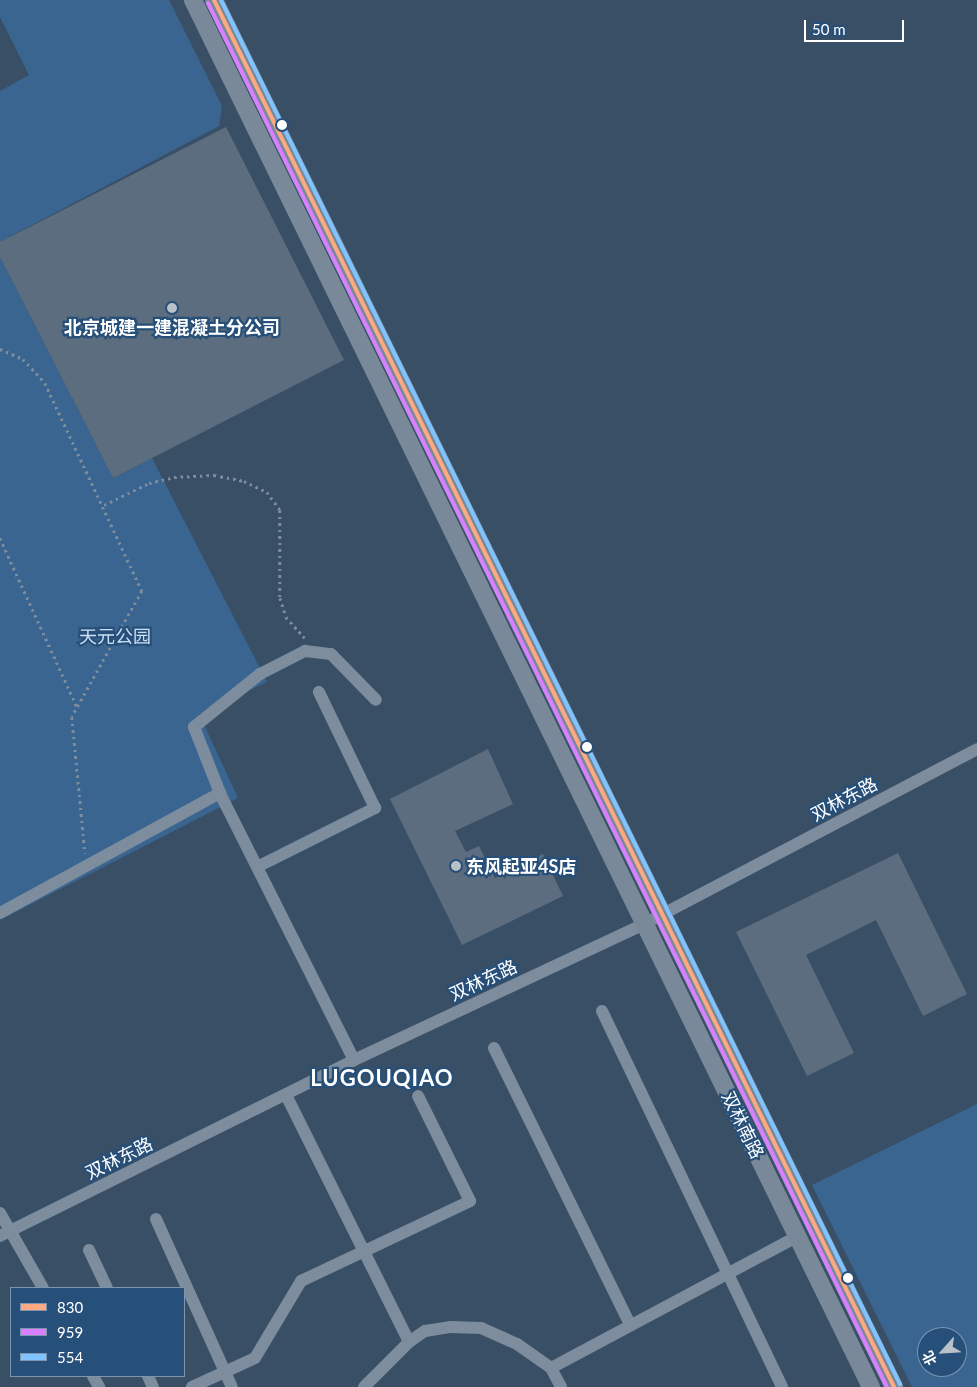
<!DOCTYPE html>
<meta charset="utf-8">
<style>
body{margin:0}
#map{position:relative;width:977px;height:1387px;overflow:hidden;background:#394f66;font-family:Lato,"Noto Sans SC",sans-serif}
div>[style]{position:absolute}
.green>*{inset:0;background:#3a6590}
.building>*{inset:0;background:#5b6d7e}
.path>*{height:2.5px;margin-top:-1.25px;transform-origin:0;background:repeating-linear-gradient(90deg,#7d8d9d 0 2.5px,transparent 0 6.5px)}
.street>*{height:12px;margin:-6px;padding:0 6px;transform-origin:6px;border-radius:6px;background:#7d8d9d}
.secondary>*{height:18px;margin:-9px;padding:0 9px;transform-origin:9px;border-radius:9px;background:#798999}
.bus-1>*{height:4px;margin:-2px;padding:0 2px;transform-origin:2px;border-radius:2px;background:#ffa980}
.bus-2>*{height:4px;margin:-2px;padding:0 2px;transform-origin:2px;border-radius:2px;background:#d880ff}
.bus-3>*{height:4px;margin:-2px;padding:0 2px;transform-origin:2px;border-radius:2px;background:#80c4ff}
.dots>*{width:14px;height:14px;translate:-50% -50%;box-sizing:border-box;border:2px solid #264f79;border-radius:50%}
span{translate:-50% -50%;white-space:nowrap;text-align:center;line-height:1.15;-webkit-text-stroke:4.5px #264f79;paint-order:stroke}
.poi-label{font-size:18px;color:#fff;font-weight:700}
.left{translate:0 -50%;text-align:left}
.park-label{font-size:18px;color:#cbdff3}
.street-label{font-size:18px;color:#fff}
.district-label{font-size:22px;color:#fff;font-weight:700;letter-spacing:1px}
.legend{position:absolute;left:10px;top:1287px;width:175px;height:90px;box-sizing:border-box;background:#264f79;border:1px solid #7d95af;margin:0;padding:6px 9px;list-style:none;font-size:15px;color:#fff}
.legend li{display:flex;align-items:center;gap:10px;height:25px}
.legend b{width:25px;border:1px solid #7d95af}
.north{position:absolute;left:917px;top:1327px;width:50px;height:50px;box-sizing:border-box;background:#264f79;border:1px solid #7d95af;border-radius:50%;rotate:244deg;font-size:14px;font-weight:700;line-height:20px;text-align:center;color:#fff}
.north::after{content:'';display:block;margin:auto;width:18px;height:22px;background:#bac1c9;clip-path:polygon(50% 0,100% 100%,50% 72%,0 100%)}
.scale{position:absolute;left:804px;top:20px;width:100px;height:22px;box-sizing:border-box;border:2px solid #fff;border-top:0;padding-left:6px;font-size:15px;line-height:18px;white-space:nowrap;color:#fff;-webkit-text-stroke:4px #264f79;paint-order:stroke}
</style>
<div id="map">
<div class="green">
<i style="clip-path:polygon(0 0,169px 0,222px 106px,219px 126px,0 242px,0 91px,29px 75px,0 17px)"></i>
<i style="clip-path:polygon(0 257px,113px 478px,152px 458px,267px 682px,199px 714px,238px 798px,0 920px)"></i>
<i style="clip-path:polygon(evenodd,977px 1104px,977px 1387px,912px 1387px,812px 1185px,977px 1104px,927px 1337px,957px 1337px,957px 1367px,927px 1367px,927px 1337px)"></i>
</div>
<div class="building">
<i style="clip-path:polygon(226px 127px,344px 360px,113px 478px,0 257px,0 242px)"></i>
<i style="clip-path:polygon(488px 749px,513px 804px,455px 831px,466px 852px,479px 846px,495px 878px,543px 854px,563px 896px,462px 945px,390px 799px)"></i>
<i style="clip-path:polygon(898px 853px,967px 994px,923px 1016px,876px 920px,806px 955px,854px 1053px,807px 1076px,736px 932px)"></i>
</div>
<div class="path">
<i style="left:0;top:349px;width:25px;rotate:23deg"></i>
<i style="left:23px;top:359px;width:33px;rotate:47deg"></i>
<i style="left:45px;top:383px;width:230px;rotate:65deg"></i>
<i style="left:142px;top:591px;width:144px;rotate:119.1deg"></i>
<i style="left:72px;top:717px;width:137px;rotate:84.5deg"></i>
<i style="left:104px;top:505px;width:50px;rotate:-26.1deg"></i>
<i style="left:149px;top:483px;width:26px;rotate:-13deg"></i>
<i style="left:174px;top:477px;width:40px;rotate:-2.9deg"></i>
<i style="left:214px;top:475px;width:31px;rotate:11deg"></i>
<i style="left:244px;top:481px;width:25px;rotate:26deg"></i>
<i style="left:267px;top:492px;width:22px;rotate:54deg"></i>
<i style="left:280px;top:510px;width:88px;rotate:90deg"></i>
<i style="left:280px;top:598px;width:20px;rotate:72deg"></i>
<i style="left:286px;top:617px;width:28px;rotate:48deg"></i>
<i style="left:0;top:538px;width:188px;rotate:65.5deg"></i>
</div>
<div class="street">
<i style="left:259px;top:866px;width:130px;rotate:-26.6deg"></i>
<i style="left:375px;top:808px;width:129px;rotate:-115.8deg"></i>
<i style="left:0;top:913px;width:251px;rotate:-28.6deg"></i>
<i style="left:602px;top:1011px;width:417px;rotate:64.4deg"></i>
<i style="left:494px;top:1048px;width:308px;rotate:63.8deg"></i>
<i style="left:354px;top:1060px;width:299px;rotate:-116.7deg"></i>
<i style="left:220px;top:793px;width:71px;rotate:-111.5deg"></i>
<i style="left:194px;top:727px;width:85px;rotate:-38.8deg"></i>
<i style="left:260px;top:674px;width:51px;rotate:-27.1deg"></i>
<i style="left:305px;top:651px;width:26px;rotate:7deg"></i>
<i style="left:331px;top:654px;width:64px;rotate:45.6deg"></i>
<i style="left:286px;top:1095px;width:276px;rotate:63.5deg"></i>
<i style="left:0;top:1213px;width:86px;rotate:60.2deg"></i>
<i style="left:156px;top:1219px;width:184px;rotate:65.7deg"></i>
<i style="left:0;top:1236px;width:395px;rotate:-26.4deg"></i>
<i style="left:354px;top:1060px;width:320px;rotate:-25.1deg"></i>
<i style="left:644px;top:924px;width:376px;rotate:-27.7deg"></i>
<i style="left:89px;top:1250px;width:42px;rotate:64.7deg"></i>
<i style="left:551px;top:1368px;width:280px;rotate:-28.1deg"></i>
<i style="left:93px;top:1376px;width:13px;rotate:61deg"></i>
<i style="left:148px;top:1376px;width:12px;rotate:66deg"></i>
<i style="left:192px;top:1387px;width:69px;rotate:-24.7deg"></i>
<i style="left:255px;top:1358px;width:90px;rotate:-59.1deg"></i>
<i style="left:301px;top:1281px;width:187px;rotate:-25.3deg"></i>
<i style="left:470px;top:1201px;width:117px;rotate:-116.3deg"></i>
<i style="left:364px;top:1387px;width:64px;rotate:-45deg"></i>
<i style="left:409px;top:1342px;width:19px;rotate:-35deg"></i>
<i style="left:425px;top:1331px;width:25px;rotate:-9deg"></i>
<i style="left:450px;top:1327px;width:31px;rotate:2deg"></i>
<i style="left:481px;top:1328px;width:39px;rotate:24deg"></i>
<i style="left:517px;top:1344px;width:42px;rotate:35.2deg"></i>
<i style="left:551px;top:1368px;width:21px;rotate:62deg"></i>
</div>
<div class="secondary">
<i style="left:193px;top:0;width:1544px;rotate:63.95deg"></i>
<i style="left:214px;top:0;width:1545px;rotate:63.88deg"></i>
</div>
<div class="bus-1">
<i style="left:214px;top:0;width:1545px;rotate:63.88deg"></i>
</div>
<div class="bus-2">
<i style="left:208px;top:3px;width:1542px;rotate:63.87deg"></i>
</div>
<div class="bus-3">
<i style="left:221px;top:0;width:1542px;rotate:63.87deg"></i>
</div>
<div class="dots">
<i style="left:282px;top:125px;background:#fff"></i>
<i style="left:172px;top:308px;background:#bac1c9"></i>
<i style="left:587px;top:747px;background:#fff"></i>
<i style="left:456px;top:866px;background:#bac1c9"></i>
<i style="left:848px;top:1278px;background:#fff"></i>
</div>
<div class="poi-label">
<span style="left:172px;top:327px">北京城建一建混凝土分公司</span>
<span class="left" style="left:466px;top:866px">东风起亚4S店</span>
</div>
<div class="park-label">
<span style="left:115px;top:636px">天元公园</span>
</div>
<div class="street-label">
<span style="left:844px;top:799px;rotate:-28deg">双林东路</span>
<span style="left:483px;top:980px;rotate:-25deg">双林东路</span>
<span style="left:743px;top:1125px;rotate:64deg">双林南路</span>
<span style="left:119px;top:1158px;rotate:-26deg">双林东路</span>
</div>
<div class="district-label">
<span style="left:382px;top:1078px">LUGOUQIAO</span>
</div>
<ul class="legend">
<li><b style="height:6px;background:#ffa980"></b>830</li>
<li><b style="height:6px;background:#d880ff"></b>959</li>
<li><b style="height:6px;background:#80c4ff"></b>554</li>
</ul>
<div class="north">北</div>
<div class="scale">50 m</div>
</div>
